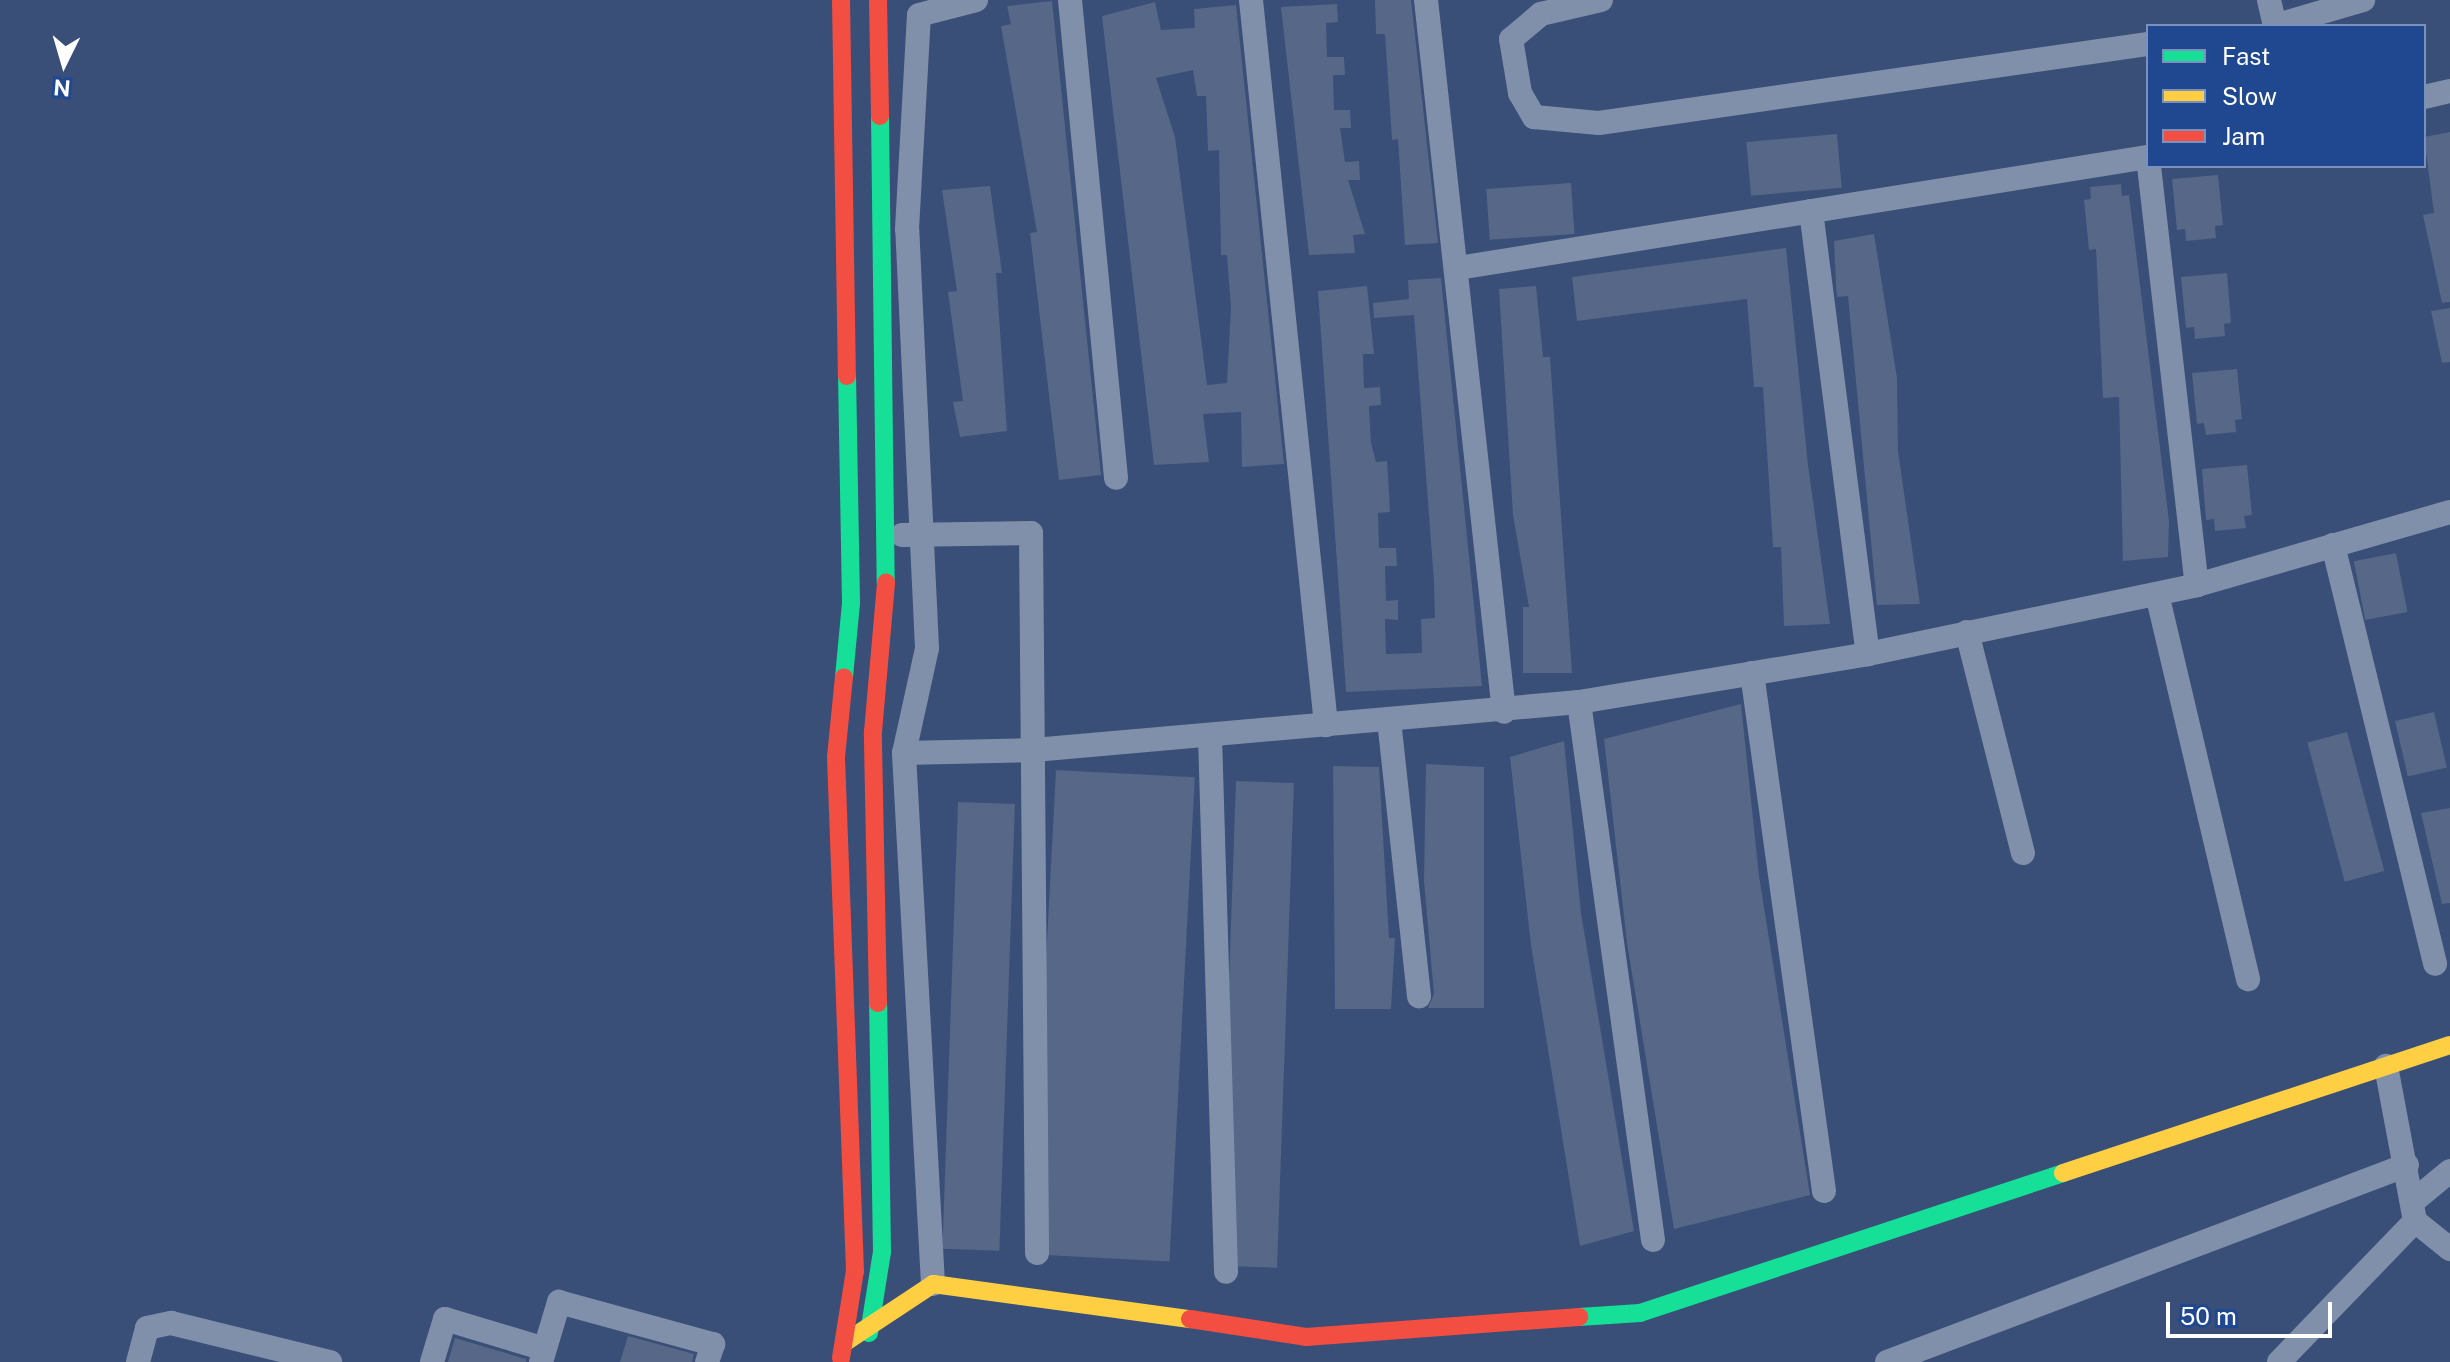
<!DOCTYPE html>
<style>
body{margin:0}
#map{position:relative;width:2450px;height:1362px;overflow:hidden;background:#394f77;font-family:"Public Sans",sans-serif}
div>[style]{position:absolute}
.building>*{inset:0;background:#566787;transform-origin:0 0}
.street>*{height:24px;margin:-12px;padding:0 12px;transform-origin:12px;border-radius:12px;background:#8190aa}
.fast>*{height:18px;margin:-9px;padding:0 9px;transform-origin:9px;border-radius:9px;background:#16e098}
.slow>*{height:18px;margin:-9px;padding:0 9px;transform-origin:9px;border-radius:9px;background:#ffcf43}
.jam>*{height:18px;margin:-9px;padding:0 9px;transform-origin:9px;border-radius:9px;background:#f24e42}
span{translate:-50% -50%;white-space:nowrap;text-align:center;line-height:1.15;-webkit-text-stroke:8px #204890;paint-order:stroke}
.legend{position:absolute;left:2146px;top:24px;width:280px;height:144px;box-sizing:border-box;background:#204890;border:2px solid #7991bc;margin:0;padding:10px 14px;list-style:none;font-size:24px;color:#fff}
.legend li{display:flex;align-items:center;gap:16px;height:40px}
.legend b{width:40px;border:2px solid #7991bc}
.north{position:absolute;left:24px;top:24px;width:80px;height:80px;-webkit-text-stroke:6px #204890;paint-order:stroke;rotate:185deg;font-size:22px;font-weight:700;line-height:32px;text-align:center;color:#fff}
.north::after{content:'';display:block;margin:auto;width:28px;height:36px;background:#fff;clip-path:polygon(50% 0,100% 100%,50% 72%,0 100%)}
.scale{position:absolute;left:2166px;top:1302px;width:166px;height:36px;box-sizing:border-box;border:4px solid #fff;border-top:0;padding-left:10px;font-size:24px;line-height:28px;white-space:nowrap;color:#fff;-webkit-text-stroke:6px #204890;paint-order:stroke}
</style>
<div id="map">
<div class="building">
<i style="clip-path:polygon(1375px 0,1411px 0,1438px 243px,1405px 245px,1398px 139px,1392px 140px,1385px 34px,1376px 34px)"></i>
<i style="clip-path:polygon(1052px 1px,1101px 475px,1059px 480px,1030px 233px,1037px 232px,1001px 26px,1011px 24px,1007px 6px)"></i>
<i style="clip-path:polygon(evenodd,1155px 2px,1161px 30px,1195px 28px,1194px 9px,1236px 5px,1284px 464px,1242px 467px,1241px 412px,1203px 414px,1209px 462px,1154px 465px,1102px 16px,1155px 2px,1193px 70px,1197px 96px,1206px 96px,1208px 151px,1219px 150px,1221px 255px,1227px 255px,1231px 308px,1227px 383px,1207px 385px,1175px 137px,1156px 78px,1193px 70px)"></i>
<i style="clip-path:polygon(1337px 4px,1338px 22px,1326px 23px,1327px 57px,1344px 57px,1345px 75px,1333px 75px,1334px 110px,1350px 110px,1351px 128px,1340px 128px,1345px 162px,1359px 161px,1360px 180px,1348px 180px,1365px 234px,1353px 235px,1355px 253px,1309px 255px,1281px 7px)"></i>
<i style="clip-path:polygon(2450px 132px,2450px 302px,2442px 303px,2423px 215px,2434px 213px,2424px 137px)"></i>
<i style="left:1837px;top:134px;width:54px;height:91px;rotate:85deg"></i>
<i style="clip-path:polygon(2218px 175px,2223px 225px,2215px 226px,2216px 238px,2186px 241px,2185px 229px,2177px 230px,2172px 179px)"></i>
<i style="left:1571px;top:183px;width:51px;height:85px;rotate:86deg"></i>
<i style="clip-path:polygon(2121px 184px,2122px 196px,2129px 195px,2169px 521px,2168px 557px,2123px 561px,2119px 397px,2103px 398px,2096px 249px,2089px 250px,2084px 200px,2091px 199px,2090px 187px)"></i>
<i style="clip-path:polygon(990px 186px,1002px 273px,996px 273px,1007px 431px,960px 437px,953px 402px,963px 401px,948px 292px,957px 291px,942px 190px)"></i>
<i style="clip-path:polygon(1874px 234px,1897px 378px,1898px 451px,1920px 604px,1877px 605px,1848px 296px,1837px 297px,1836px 284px,1834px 241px)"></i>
<i style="clip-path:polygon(1786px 248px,1808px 465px,1830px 624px,1784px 626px,1781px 547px,1773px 547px,1763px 387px,1754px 387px,1747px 299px,1577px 321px,1572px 277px)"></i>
<i style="clip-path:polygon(2227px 273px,2231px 323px,2224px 324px,2225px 336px,2195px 339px,2194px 327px,2186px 328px,2181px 277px)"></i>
<i style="clip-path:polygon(1441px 278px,1482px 686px,1346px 692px,1318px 291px,1367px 286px,1374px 354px,1363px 354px,1364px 388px,1380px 387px,1381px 405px,1369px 406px,1371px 443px,1376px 462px,1387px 461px,1389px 492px,1390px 512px,1378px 513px,1379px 548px,1396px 548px,1397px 566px,1385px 566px,1386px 601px,1398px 600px,1398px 620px,1385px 619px,1386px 654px,1422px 653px,1421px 619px,1435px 618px,1434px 582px,1414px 315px,1374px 318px,1373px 303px,1409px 299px,1408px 280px)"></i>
<i style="clip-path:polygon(1536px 286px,1543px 357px,1550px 357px,1572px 673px,1523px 673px,1523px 607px,1529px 607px,1513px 515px,1499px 289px)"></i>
<i style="clip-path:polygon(2450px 308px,2450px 362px,2442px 363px,2431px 311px)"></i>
<i style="clip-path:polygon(2237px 369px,2242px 419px,2235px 420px,2236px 432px,2206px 435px,2204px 423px,2197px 424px,2192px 373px)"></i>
<i style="clip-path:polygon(2247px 465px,2252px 515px,2244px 516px,2246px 528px,2215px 531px,2214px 519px,2206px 520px,2202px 469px)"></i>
<i style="left:2396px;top:553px;width:60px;height:43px;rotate:79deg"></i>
<i style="clip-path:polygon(1741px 704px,1759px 876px,1810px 1195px,1674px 1229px,1627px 943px,1604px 739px)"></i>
<i style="left:2434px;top:712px;width:57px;height:40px;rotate:77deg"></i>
<i style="left:2347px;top:732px;width:144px;height:41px;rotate:75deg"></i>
<i style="clip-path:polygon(1564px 741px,1581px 913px,1634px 1231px,1580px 1246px,1531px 945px,1510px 757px)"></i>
<i style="clip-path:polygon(1426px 764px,1484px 767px,1484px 1008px,1428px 1008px,1434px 994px,1424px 881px)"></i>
<i style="clip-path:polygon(1333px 766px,1379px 767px,1389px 938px,1395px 938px,1391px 1009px,1335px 1009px)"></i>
<i style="left:1056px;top:770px;width:139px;height:485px;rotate:3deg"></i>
<i style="left:1236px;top:781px;width:58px;height:485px;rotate:2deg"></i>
<i style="left:958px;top:802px;width:57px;height:447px;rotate:2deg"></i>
<i style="clip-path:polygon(2450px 808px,2450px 903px,2442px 904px,2421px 813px)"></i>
<i style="clip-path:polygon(628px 1336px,694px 1354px,692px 1362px,620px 1362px)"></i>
<i style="clip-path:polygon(455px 1338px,526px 1359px,526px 1362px,448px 1362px)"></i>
</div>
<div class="street">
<i style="left:1070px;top:0;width:480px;rotate:84.5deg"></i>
<i style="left:1251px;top:0;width:729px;rotate:84.09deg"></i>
<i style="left:1426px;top:0;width:716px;rotate:83.75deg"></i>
<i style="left:1601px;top:0;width:62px;rotate:166.9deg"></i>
<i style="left:1541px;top:14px;width:39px;rotate:140deg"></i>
<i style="left:1511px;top:39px;width:55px;rotate:80.5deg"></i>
<i style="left:1520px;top:93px;width:28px;rotate:60deg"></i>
<i style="left:1534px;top:117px;width:65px;rotate:5.3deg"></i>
<i style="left:1599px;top:123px;width:555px;rotate:-8.19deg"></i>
<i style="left:2269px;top:0;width:27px;rotate:77deg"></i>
<i style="left:2274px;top:26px;width:93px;rotate:-16.3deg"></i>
<i style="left:2424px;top:97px;width:27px;rotate:-13deg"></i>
<i style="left:2149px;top:166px;width:422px;rotate:83.5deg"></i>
<i style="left:1811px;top:211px;width:447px;rotate:82.7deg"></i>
<i style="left:1458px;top:268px;width:699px;rotate:-9.14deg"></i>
<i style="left:902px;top:535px;width:129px;rotate:-0.9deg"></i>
<i style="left:1031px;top:533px;width:720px;rotate:89.52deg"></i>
<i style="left:2333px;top:545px;width:431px;rotate:76.3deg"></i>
<i style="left:2157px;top:594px;width:396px;rotate:76.7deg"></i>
<i style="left:1967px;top:632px;width:228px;rotate:75.8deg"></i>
<i style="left:1752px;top:673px;width:523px;rotate:82.09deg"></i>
<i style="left:1579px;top:702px;width:543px;rotate:82.17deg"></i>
<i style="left:1389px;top:720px;width:278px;rotate:83.8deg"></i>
<i style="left:1210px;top:736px;width:536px;rotate:88.29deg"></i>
<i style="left:904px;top:753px;width:130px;rotate:-1.3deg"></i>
<i style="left:1034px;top:750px;width:547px;rotate:-5.03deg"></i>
<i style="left:1579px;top:702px;width:293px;rotate:-9.4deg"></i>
<i style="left:1868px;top:654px;width:336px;rotate:-11.8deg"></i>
<i style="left:2197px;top:585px;width:263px;rotate:-16.1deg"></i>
<i style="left:2416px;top:1199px;width:44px;rotate:-39.5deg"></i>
<i style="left:2415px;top:1221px;width:45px;rotate:38.7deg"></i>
<i style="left:933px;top:1284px;width:532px;rotate:-93.13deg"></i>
<i style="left:904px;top:753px;width:107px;rotate:-77.6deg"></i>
<i style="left:927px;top:648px;width:419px;rotate:-92.7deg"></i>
<i style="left:907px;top:229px;width:214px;rotate:-86.8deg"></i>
<i style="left:919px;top:15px;width:59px;rotate:-14.7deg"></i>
<i style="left:138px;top:1362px;width:35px;rotate:-75deg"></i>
<i style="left:147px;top:1328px;width:25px;rotate:-12deg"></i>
<i style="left:171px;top:1323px;width:164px;rotate:13.8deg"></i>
<i style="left:432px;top:1362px;width:45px;rotate:-73.2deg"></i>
<i style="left:445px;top:1319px;width:104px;rotate:16.7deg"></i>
<i style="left:541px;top:1362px;width:63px;rotate:-73.3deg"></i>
<i style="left:559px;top:1302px;width:160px;rotate:15.3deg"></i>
<i style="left:713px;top:1344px;width:19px;rotate:108deg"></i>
<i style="left:1887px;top:1362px;width:556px;rotate:-20.75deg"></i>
<i style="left:2279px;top:1362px;width:196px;rotate:-46deg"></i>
<i style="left:2415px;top:1221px;width:158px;rotate:-100.6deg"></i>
</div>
<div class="fast">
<i style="left:880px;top:116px;width:467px;rotate:89.3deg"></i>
<i style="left:844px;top:677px;width:74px;rotate:-84.6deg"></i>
<i style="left:851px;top:603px;width:227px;rotate:-91deg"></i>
<i style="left:1579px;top:1317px;width:61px;rotate:-3.8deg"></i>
<i style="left:1640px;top:1313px;width:446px;rotate:-18.3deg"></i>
<i style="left:869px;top:1333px;width:82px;rotate:-80.9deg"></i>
<i style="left:882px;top:1252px;width:249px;rotate:-90.9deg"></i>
</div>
<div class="slow">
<i style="left:2063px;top:1173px;width:408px;rotate:-18.3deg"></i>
<i style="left:844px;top:1343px;width:107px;rotate:-33.5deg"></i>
<i style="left:933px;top:1284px;width:259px;rotate:7.8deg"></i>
</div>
<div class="jam">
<i style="left:841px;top:0;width:376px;rotate:89.1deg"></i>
<i style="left:878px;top:0;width:116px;rotate:89deg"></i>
<i style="left:878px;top:1003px;width:271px;rotate:-91.1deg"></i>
<i style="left:873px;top:732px;width:150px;rotate:-85deg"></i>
<i style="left:1190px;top:1319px;width:117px;rotate:8.8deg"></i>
<i style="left:1306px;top:1337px;width:274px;rotate:-4.2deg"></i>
<i style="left:841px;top:1358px;width:88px;rotate:-80.9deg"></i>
<i style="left:855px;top:1271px;width:514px;rotate:-92.12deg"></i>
<i style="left:836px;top:757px;width:80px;rotate:-84.3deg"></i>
</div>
<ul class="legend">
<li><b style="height:10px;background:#16e098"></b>Fast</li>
<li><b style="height:10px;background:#ffcf43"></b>Slow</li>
<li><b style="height:10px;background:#f24e42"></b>Jam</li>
</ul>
<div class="north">N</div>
<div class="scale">50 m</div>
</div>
